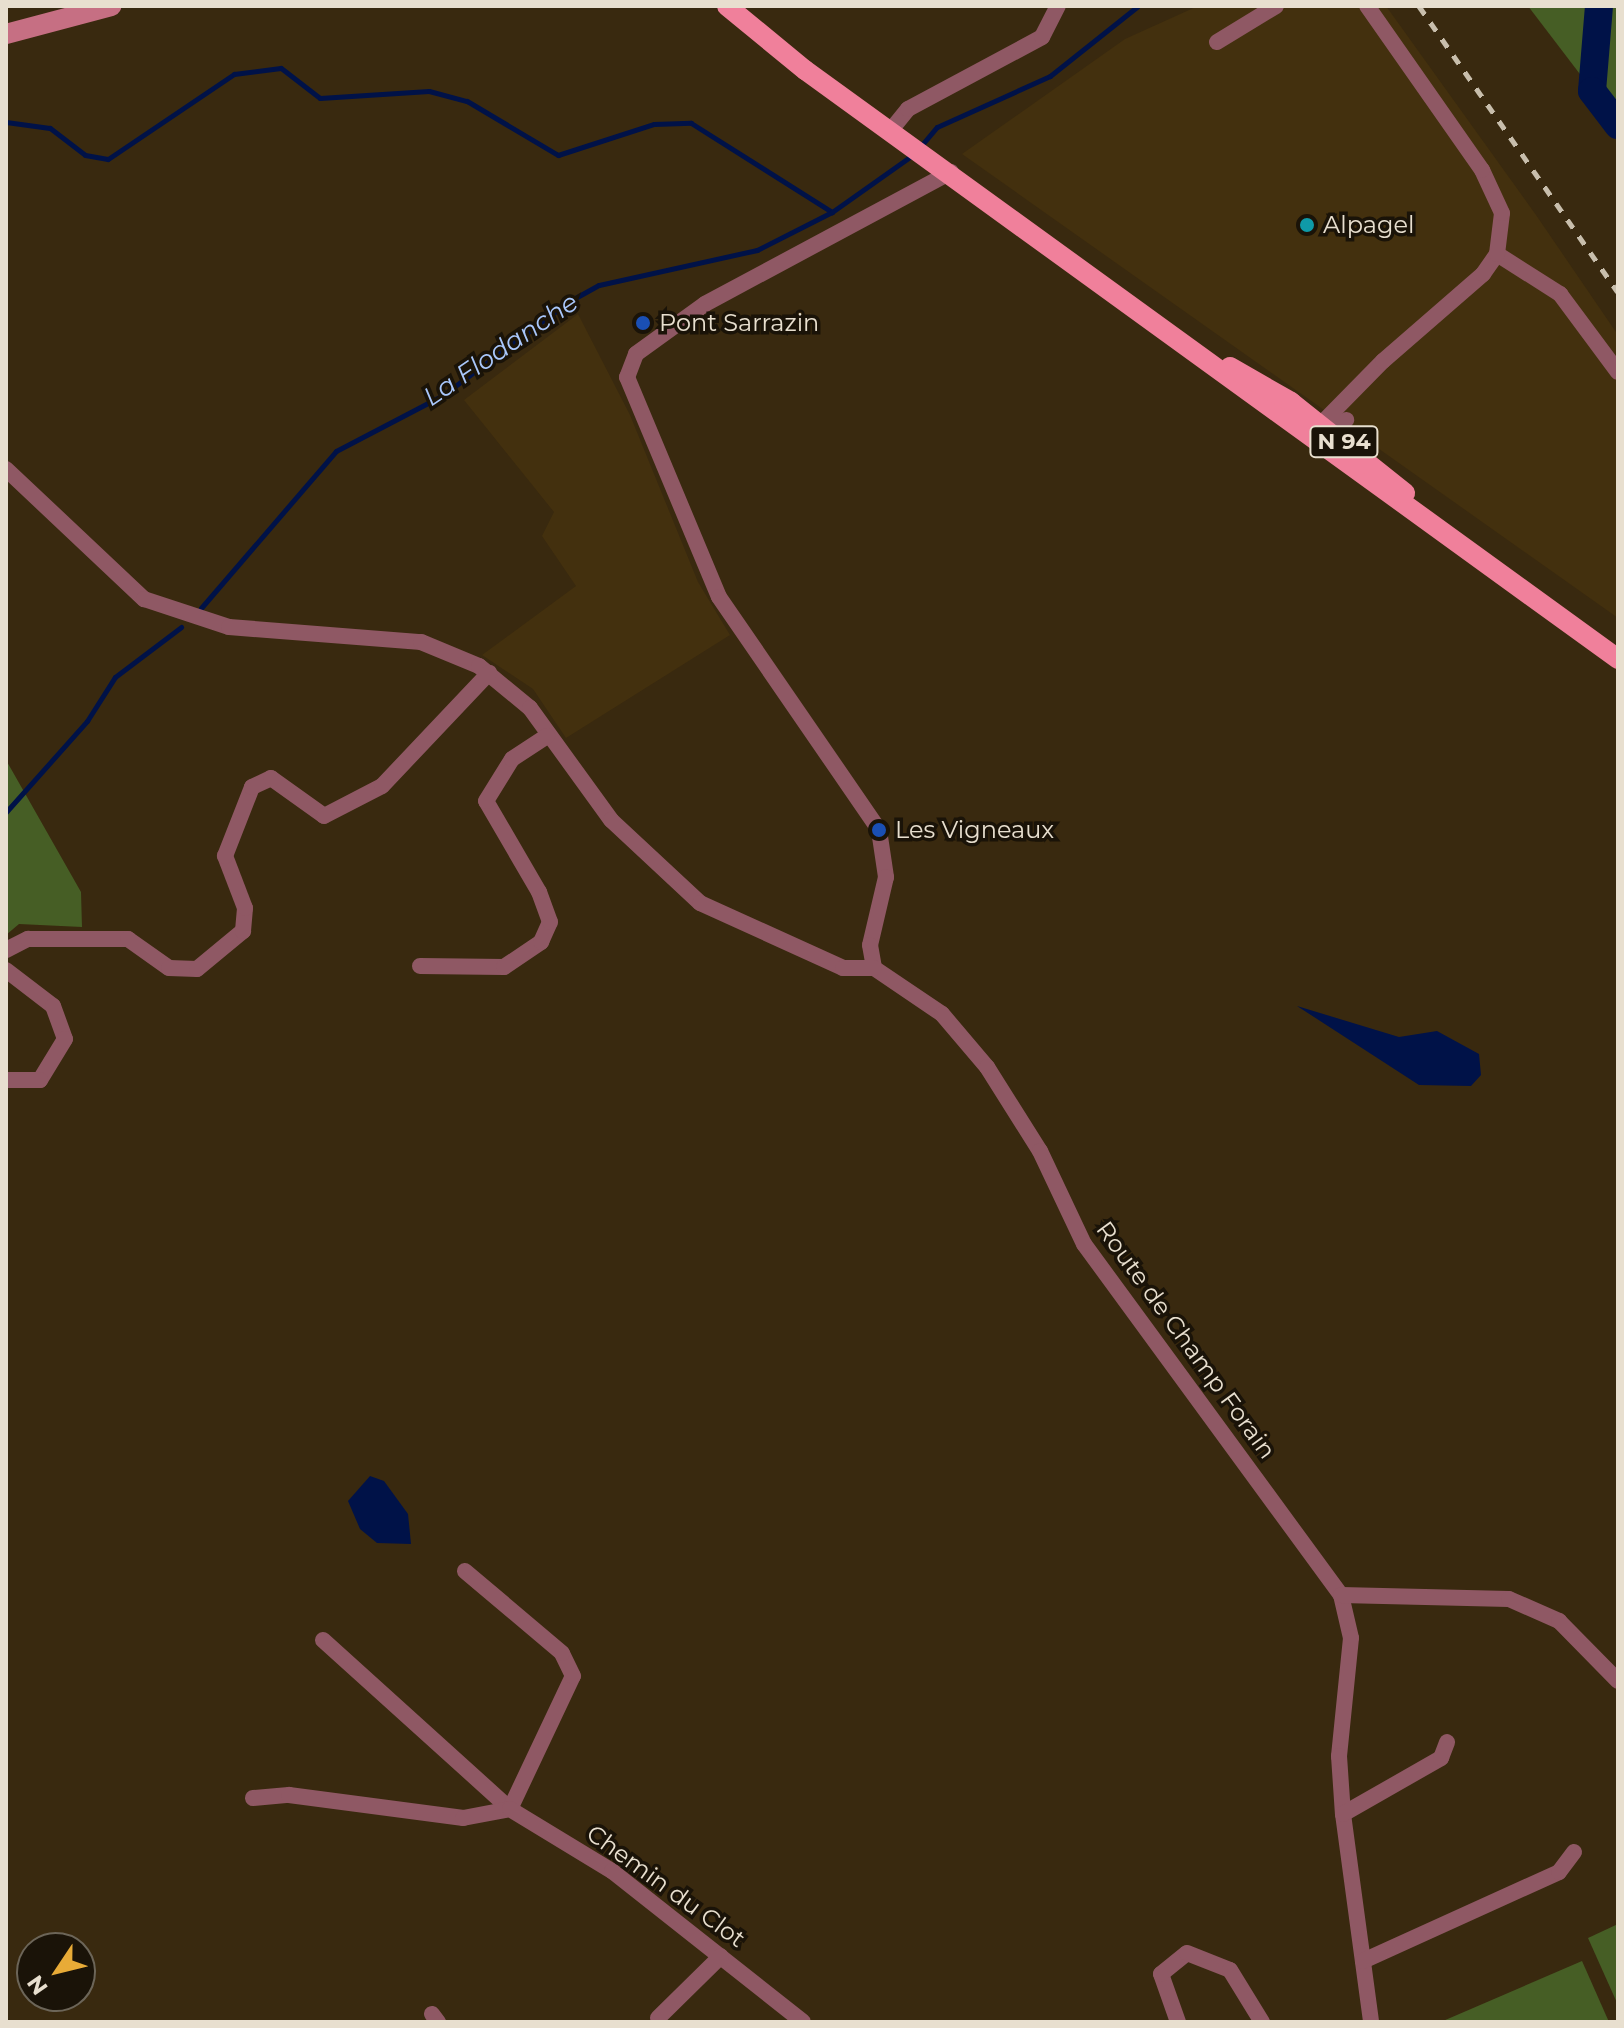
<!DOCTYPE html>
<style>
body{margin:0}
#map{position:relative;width:1624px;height:2028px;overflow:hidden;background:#39290f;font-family:Montserrat,sans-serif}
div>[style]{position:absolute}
.built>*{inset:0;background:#43300e}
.green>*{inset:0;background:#465e25}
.water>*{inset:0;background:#001248}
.stream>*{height:5px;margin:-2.5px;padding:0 2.5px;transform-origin:2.5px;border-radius:2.5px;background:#001248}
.river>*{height:28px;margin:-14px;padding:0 14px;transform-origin:14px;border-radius:14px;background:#001248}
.street>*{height:16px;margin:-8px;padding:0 8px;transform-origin:8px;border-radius:8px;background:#8f5864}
.secondary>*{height:20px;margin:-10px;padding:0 10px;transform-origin:10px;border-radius:10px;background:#c66f83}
.primary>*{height:20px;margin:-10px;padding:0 10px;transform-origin:10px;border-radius:10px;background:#f0809b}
.rail>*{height:5px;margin-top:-2.5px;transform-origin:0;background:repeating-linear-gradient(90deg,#c8beac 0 10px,transparent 0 20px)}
.dots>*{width:22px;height:22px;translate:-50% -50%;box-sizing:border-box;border:4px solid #1a1308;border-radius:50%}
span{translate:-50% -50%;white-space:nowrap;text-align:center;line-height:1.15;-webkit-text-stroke:7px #1a1308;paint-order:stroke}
.shield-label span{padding:2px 6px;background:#1a1308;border:2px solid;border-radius:6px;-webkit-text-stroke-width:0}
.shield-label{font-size:22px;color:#e8dfcf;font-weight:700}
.poi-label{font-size:24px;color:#e8dfcf}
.left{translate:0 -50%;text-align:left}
.street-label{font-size:24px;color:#e8dfcf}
.water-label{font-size:26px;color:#a9c7fb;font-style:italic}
.frame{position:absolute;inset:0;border:8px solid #e8dfcf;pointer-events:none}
.north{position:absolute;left:16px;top:1932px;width:80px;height:80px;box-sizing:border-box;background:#1a1308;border:2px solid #6c6558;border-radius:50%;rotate:235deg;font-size:22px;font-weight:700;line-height:32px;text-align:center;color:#e8dfcf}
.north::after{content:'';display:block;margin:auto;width:28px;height:36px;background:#e8ab37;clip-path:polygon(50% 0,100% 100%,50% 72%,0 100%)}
</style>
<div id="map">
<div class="built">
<i style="clip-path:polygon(1198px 6px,1386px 6px,1536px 215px,1618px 335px,1618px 618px,962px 154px,1125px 39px)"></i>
<i style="clip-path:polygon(578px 314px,630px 415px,698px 582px,730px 635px,566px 738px,533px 689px,482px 655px,576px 586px,542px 536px,554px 512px,464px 400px)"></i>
</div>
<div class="green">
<i style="clip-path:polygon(1528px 6px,1618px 6px,1618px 124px)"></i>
<i style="clip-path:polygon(6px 760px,81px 892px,82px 927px,19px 924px,6px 935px)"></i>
<i style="clip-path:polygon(1618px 1924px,1618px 2005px,1588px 1938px)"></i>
<i style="clip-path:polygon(1582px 1961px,1609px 2022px,1443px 2022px,1443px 2021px)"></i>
</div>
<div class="water">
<i style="clip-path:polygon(1297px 1006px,1399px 1037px,1437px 1031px,1479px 1054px,1481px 1075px,1471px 1086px,1419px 1085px)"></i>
<i style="clip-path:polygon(370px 1476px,384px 1481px,408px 1514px,411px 1544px,377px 1543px,360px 1529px,348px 1501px)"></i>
</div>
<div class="stream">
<i style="left:6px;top:122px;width:44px;rotate:7.8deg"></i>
<i style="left:50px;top:128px;width:44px;rotate:37.6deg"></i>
<i style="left:85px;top:155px;width:23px;rotate:10deg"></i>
<i style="left:108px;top:159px;width:152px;rotate:-34deg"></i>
<i style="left:234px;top:74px;width:47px;rotate:-7.3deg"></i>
<i style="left:281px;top:68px;width:49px;rotate:37.6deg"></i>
<i style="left:320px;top:98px;width:109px;rotate:-3.7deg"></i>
<i style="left:429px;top:91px;width:39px;rotate:15deg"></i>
<i style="left:467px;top:101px;width:106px;rotate:30.7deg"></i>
<i style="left:558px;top:155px;width:101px;rotate:-17.9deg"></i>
<i style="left:654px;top:124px;width:37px;rotate:-2deg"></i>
<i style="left:691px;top:123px;width:167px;rotate:32.3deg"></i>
<i style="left:920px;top:147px;width:26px;rotate:-50deg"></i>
<i style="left:937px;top:127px;width:124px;rotate:-24.3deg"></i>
<i style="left:1050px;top:76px;width:112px;rotate:-38.5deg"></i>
<i style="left:201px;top:608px;width:207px;rotate:-49.3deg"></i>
<i style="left:336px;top:451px;width:121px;rotate:-27.6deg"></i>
<i style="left:443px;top:395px;width:156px;rotate:-36.6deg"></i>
<i style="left:568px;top:302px;width:35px;rotate:-29deg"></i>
<i style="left:599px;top:285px;width:162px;rotate:-12.5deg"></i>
<i style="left:757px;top:250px;width:84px;rotate:-26.9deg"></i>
<i style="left:832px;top:212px;width:100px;rotate:-35.3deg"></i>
<i style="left:6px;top:812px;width:122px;rotate:-48.3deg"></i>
<i style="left:87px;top:721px;width:52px;rotate:-57.5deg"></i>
<i style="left:115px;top:677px;width:83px;rotate:-37.1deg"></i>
</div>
<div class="river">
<i style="left:1599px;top:6px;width:85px;rotate:94.7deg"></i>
<i style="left:1592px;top:91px;width:43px;rotate:52.6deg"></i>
</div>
<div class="street">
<i style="left:1217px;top:42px;width:69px;rotate:-31.4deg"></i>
<i style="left:891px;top:130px;width:27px;rotate:-51deg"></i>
<i style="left:908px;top:109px;width:152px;rotate:-28.2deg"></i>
<i style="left:1042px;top:37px;width:35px;rotate:-63deg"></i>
<i style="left:951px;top:172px;width:279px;rotate:151.8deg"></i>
<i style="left:705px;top:304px;width:85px;rotate:144.1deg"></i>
<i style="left:636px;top:354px;width:25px;rotate:111deg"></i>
<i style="left:627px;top:377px;width:238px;rotate:67.3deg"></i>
<i style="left:719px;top:597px;width:283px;rotate:55.5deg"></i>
<i style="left:879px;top:830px;width:48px;rotate:81.5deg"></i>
<i style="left:886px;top:877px;width:70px;rotate:103.2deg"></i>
<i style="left:870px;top:945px;width:23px;rotate:80deg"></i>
<i style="left:874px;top:968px;width:82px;rotate:34.1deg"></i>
<i style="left:942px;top:1014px;width:70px;rotate:49.7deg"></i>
<i style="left:987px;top:1067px;width:99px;rotate:57.8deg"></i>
<i style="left:1040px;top:1151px;width:103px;rotate:64.7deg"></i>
<i style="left:1084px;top:1244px;width:435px;rotate:53.8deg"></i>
<i style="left:1341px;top:1595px;width:44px;rotate:76.9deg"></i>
<i style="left:1351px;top:1638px;width:119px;rotate:95.8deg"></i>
<i style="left:1339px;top:1756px;width:58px;rotate:86.1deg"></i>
<i style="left:1343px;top:1814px;width:210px;rotate:82.3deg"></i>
<i style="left:1497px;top:254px;width:75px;rotate:32.4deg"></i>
<i style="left:1560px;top:294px;width:97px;rotate:53.4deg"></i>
<i style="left:1321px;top:434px;width:10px;rotate:-90deg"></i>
<i style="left:1321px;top:424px;width:88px;rotate:-45.5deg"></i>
<i style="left:1383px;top:361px;width:133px;rotate:-41deg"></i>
<i style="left:1483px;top:274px;width:24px;rotate:-55deg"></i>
<i style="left:1497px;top:254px;width:41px;rotate:-83deg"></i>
<i style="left:1502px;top:213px;width:47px;rotate:-114.9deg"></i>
<i style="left:1482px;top:170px;width:200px;rotate:-125deg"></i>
<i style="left:1324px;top:440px;width:30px;rotate:-42deg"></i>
<i style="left:6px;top:469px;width:190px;rotate:43.3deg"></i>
<i style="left:144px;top:599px;width:89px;rotate:18.2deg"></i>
<i style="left:229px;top:627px;width:193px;rotate:4.5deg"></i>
<i style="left:421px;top:642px;width:63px;rotate:22.5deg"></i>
<i style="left:479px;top:666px;width:66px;rotate:39.5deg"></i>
<i style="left:530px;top:708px;width:138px;rotate:54.1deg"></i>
<i style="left:611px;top:820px;width:122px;rotate:43deg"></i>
<i style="left:700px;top:903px;width:157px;rotate:24.4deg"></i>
<i style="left:843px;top:968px;width:31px"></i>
<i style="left:6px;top:950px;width:25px;rotate:-27deg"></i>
<i style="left:28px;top:939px;width:100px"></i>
<i style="left:128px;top:939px;width:50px;rotate:35.3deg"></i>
<i style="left:169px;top:968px;width:28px;rotate:2deg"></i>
<i style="left:197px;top:969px;width:60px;rotate:-39.6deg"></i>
<i style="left:243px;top:931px;width:23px;rotate:-85deg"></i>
<i style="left:245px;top:908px;width:56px;rotate:-111deg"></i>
<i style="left:225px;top:856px;width:74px;rotate:-68.6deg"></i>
<i style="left:252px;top:787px;width:21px;rotate:-25deg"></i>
<i style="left:271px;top:778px;width:65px;rotate:35.6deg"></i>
<i style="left:324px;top:816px;width:65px;rotate:-27.3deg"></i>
<i style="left:382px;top:786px;width:156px;rotate:-46.6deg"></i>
<i style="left:420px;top:966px;width:84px;rotate:0.7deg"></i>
<i style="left:504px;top:967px;width:45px;rotate:-34deg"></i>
<i style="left:541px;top:942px;width:22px;rotate:-66deg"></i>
<i style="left:550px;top:922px;width:32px;rotate:-110deg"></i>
<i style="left:539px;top:892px;width:105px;rotate:-120.2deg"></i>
<i style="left:486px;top:801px;width:49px;rotate:-58.2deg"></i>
<i style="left:512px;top:759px;width:42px;rotate:-33.3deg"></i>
<i style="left:6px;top:970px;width:59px;rotate:37.5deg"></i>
<i style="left:53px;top:1006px;width:35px;rotate:70deg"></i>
<i style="left:65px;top:1039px;width:48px;rotate:121.4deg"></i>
<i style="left:40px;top:1080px;width:34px;rotate:180deg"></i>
<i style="left:1341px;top:1595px;width:168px;rotate:1.4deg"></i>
<i style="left:1509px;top:1599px;width:55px;rotate:23.7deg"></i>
<i style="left:1559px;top:1621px;width:84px;rotate:45.5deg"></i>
<i style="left:323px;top:1640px;width:252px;rotate:42.1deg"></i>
<i style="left:510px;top:1809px;width:147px;rotate:-64.7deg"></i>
<i style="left:573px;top:1676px;width:25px;rotate:-116deg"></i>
<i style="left:562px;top:1653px;width:127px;rotate:-139.8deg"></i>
<i style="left:253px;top:1798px;width:36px;rotate:-5deg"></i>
<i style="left:289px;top:1795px;width:176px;rotate:7.5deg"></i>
<i style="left:463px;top:1818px;width:48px;rotate:-10.8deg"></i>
<i style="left:510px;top:1809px;width:119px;rotate:31.3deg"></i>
<i style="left:612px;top:1871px;width:243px;rotate:38.3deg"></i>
<i style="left:1343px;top:1814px;width:113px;rotate:-29.7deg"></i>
<i style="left:1441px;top:1758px;width:17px;rotate:-69deg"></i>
<i style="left:1363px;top:1961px;width:215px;rotate:-24.4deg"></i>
<i style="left:1559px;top:1872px;width:25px;rotate:-53deg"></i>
<i style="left:432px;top:2014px;width:10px;rotate:53deg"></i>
<i style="left:658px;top:2018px;width:88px;rotate:-44.5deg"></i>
<i style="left:1178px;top:2022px;width:51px;rotate:-109.5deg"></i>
<i style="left:1161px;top:1974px;width:33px;rotate:-39deg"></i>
<i style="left:1187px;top:1953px;width:46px;rotate:21.6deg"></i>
<i style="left:1230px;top:1970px;width:61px;rotate:58.4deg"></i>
</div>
<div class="secondary">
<i style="left:6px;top:34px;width:109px;rotate:-14.9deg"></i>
</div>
<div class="primary">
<i style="left:727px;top:6px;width:101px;rotate:39.4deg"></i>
<i style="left:805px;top:70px;width:1004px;rotate:35.92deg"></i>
<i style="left:1230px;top:367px;width:70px;rotate:29.8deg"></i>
<i style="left:1291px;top:402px;width:146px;rotate:38.6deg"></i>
</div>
<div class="rail">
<i style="left:1419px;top:6px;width:348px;rotate:55.2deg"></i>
</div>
<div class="dots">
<i style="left:1307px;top:225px;background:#0f9aa8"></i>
<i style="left:643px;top:323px;background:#1a4fb4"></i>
<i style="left:879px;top:830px;background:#1a4fb4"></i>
</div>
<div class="shield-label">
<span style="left:1344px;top:442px">N 94</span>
</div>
<div class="poi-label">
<span class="left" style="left:1323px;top:225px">Alpagel</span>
<span class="left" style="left:659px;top:323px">Pont Sarrazin</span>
<span class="left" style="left:895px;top:830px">Les Vigneaux</span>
</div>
<div class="street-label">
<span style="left:1186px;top:1340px;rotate:54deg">Route de Champ Forain</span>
<span style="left:666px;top:1886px;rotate:36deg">Chemin du Clot</span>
</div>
<div class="water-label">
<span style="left:501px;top:350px;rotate:-34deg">La Flodanche</span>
</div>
<div class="frame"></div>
<div class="north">N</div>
</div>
